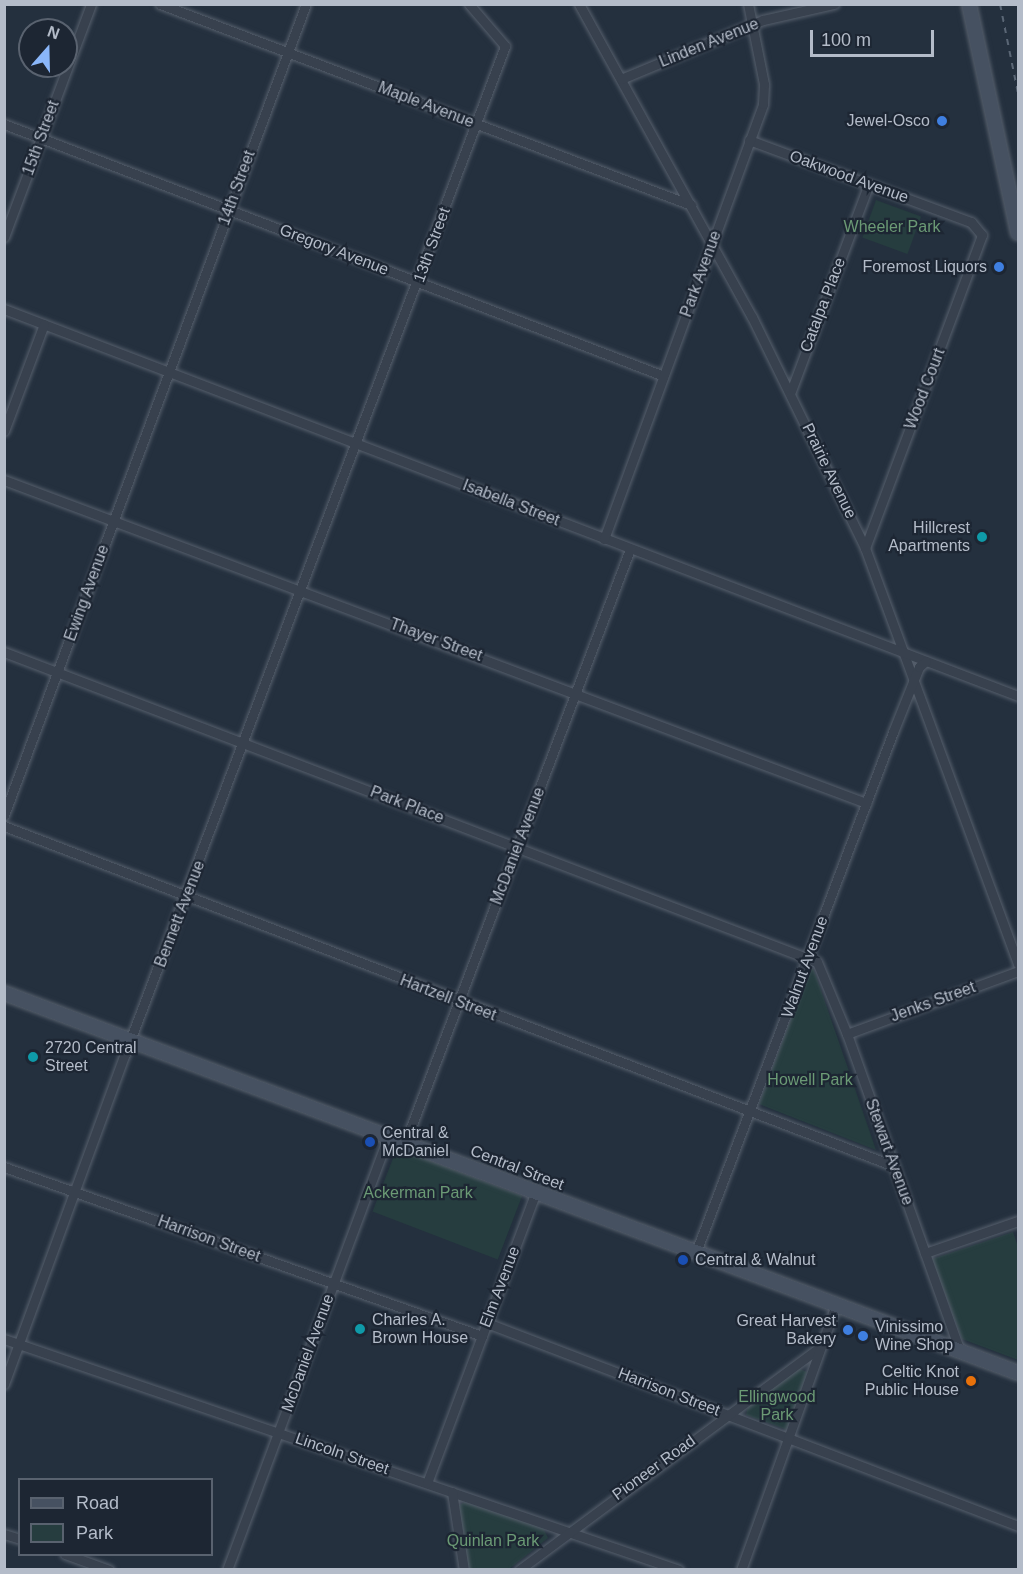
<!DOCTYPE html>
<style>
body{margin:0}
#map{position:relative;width:1023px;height:1574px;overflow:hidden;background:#24303e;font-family:Arial,sans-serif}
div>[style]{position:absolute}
.green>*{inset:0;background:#263d3f;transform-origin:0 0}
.roads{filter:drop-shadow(0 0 2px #565f6c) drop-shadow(0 0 2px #565f6c)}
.street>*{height:9px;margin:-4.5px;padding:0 4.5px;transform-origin:4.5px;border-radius:4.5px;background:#38414e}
.secondary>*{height:14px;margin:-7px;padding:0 7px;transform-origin:7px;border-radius:7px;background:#465161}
.rail>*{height:2px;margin-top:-1px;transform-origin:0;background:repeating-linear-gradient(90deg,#5a6675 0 6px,transparent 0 12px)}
.dots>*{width:16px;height:16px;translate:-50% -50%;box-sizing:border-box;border:3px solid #1d2633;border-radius:50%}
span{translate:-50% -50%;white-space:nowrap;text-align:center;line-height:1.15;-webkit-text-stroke:4.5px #1d2633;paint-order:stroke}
.street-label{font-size:16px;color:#b4bcc9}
.poi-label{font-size:16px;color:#b4bcc9}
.right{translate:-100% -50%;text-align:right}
.left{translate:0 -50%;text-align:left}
.park-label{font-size:16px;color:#6b9a75}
.frame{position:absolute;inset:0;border:6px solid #b4bcc9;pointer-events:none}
.legend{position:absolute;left:18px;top:1478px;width:195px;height:78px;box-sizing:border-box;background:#1d2633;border:2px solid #59626f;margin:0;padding:8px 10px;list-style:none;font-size:18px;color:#b4bcc9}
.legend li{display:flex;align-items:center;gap:12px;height:30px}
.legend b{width:30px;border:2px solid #59626f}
.north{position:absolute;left:18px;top:18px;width:60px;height:60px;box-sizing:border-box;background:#1d2633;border:2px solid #59626f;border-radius:50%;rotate:20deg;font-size:16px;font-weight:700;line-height:24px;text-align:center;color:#b4bcc9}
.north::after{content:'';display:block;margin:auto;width:21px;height:27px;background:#8ab6f9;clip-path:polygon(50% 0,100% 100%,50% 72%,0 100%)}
.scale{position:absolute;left:810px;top:30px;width:124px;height:27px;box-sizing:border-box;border:3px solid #b4bcc9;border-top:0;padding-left:8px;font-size:18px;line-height:21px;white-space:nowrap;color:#b4bcc9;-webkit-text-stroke:4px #1d2633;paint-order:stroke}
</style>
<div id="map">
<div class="green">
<i style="left:876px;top:200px;width:48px;height:40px;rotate:20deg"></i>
<i style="clip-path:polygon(810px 968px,814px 970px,876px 1150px,759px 1104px)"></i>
<i style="left:397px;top:1148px;width:134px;height:68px;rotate:21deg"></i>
<i style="clip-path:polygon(1013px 1232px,1018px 1247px,1018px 1360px,962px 1339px,932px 1259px)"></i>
<i style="clip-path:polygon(798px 1368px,807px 1372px,788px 1430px,746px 1415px,748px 1406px)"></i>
<i style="clip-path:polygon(465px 1502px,543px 1528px,548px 1538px,509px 1569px,468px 1569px,458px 1506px)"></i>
</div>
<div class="roads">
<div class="street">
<i style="left:160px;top:4px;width:568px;rotate:20.73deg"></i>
<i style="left:579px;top:4px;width:358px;rotate:61.1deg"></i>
<i style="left:752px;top:317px;width:257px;rotate:63.9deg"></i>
<i style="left:865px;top:548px;width:443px;rotate:69.8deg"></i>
<i style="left:621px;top:79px;width:154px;rotate:-22.6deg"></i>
<i style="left:763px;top:20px;width:73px;rotate:-12.7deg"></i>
<i style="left:4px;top:124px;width:706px;rotate:20.9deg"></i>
<i style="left:749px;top:140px;width:237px;rotate:20.3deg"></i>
<i style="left:971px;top:222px;width:17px;rotate:50deg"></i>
<i style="left:982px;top:235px;width:334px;rotate:110.5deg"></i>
<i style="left:4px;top:237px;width:249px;rotate:-69.5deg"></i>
<i style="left:4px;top:309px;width:1085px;rotate:20.89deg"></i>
<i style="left:791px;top:391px;width:221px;rotate:-69.4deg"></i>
<i style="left:4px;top:431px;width:114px;rotate:-69.5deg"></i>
<i style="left:4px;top:480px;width:921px;rotate:20.54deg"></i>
<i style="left:604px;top:539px;width:463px;rotate:-69.9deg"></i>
<i style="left:763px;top:104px;width:20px;rotate:-87deg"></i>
<i style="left:764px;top:84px;width:82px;rotate:-101.3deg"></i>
<i style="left:4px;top:652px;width:870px;rotate:20.87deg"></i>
<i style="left:817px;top:962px;width:78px;rotate:67.4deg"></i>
<i style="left:847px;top:1034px;width:337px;rotate:70.4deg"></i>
<i style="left:4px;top:815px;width:865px;rotate:-69.58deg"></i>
<i style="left:4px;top:826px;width:953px;rotate:20.91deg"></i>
<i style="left:847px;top:1034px;width:182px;rotate:-20.2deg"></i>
<i style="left:405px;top:1143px;width:635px;rotate:-69.25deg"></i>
<i style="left:4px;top:1167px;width:507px;rotate:19.47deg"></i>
<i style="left:696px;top:1252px;width:556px;rotate:-69.25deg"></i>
<i style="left:893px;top:732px;width:70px;rotate:-68.2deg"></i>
<i style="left:919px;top:667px;width:9px;rotate:-41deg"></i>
<i style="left:925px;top:1253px;width:98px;rotate:-19deg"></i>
<i style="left:487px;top:1323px;width:568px;rotate:20.92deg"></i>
<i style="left:4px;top:1339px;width:713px;rotate:18.89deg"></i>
<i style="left:4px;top:1384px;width:351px;rotate:-69.9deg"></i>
<i style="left:125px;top:1054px;width:1077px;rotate:-69.34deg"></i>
<i style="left:505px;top:46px;width:55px;rotate:-130.6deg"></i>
<i style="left:427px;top:1483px;width:311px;rotate:-69.5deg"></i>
<i style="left:452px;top:1492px;width:79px;rotate:81.3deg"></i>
<i style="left:4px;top:1534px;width:17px;rotate:17deg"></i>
<i style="left:65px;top:1554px;width:47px;rotate:20deg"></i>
<i style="left:227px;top:1570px;width:462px;rotate:-69.6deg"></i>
<i style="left:519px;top:1570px;width:375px;rotate:-36.5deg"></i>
<i style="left:741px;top:1570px;width:282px;rotate:-70.3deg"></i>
</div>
<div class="secondary">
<i style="left:969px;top:4px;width:234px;rotate:77.9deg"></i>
<i style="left:4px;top:993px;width:1083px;rotate:20.54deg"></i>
</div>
</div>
<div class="rail">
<i style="left:1000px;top:4px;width:91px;rotate:78.6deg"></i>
</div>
<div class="dots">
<i style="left:942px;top:121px;background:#3f7fe0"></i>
<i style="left:999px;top:267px;background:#3f7fe0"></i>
<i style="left:982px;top:537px;background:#0f9aa8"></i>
<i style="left:33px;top:1057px;background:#0f9aa8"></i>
<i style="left:370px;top:1142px;background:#1a4fb4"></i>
<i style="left:683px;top:1260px;background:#1a4fb4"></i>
<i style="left:360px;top:1329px;background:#0f9aa8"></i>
<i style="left:848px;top:1330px;background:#3f7fe0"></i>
<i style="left:863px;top:1336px;background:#3f7fe0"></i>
<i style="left:971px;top:1381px;background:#e8710a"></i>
</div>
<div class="street-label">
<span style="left:709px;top:43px;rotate:-22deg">Linden Avenue</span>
<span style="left:426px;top:105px;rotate:21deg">Maple Avenue</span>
<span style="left:41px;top:138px;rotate:-70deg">15th Street</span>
<span style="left:849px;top:177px;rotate:20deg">Oakwood Avenue</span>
<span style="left:237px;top:188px;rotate:-70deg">14th Street</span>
<span style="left:432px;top:245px;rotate:-70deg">13th Street</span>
<span style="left:334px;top:250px;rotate:21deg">Gregory Avenue</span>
<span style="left:701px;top:274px;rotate:-70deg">Park Avenue</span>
<span style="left:823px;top:305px;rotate:-69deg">Catalpa Place</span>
<span style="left:925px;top:389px;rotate:-69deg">Wood Court</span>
<span style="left:829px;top:471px;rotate:64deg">Prairie Avenue</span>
<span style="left:511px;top:503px;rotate:21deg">Isabella Street</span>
<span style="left:87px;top:593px;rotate:-70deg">Ewing Avenue</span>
<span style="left:436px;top:640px;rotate:20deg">Thayer Street</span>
<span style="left:407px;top:805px;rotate:21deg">Park Place</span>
<span style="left:518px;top:846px;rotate:-69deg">McDaniel Avenue</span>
<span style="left:180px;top:914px;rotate:-69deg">Bennett Avenue</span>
<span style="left:805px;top:967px;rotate:-70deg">Walnut Avenue</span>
<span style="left:448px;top:998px;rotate:21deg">Hartzell Street</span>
<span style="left:933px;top:1002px;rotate:-20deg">Jenks Street</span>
<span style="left:889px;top:1152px;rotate:70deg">Stewart Avenue</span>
<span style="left:517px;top:1168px;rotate:21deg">Central Street</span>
<span style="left:209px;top:1239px;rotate:20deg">Harrison Street</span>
<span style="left:500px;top:1287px;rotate:-69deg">Elm Avenue</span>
<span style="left:308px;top:1353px;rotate:-70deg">McDaniel Avenue</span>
<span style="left:669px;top:1392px;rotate:21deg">Harrison Street</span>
<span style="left:342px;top:1454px;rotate:19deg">Lincoln Street</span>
<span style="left:654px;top:1468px;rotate:-36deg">Pioneer Road</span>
</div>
<div class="poi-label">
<span class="right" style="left:930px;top:121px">Jewel-Osco</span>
<span class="right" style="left:987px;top:267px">Foremost Liquors</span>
<span class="right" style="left:970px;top:537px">Hillcrest<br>Apartments</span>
<span class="left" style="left:45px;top:1057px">2720 Central<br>Street</span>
<span class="left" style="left:382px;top:1142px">Central &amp;<br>McDaniel</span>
<span class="left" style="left:695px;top:1260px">Central &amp; Walnut</span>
<span class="left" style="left:372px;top:1329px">Charles A.<br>Brown House</span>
<span class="right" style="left:836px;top:1330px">Great Harvest<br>Bakery</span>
<span class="left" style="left:875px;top:1336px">Vinissimo<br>Wine Shop</span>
<span class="right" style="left:959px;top:1381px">Celtic Knot<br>Public House</span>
</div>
<div class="park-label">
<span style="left:892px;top:227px">Wheeler Park</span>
<span style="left:810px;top:1080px">Howell Park</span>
<span style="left:418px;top:1193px">Ackerman Park</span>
<span style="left:777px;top:1406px">Ellingwood<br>Park</span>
<span style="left:493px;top:1541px">Quinlan Park</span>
</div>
<div class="frame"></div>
<ul class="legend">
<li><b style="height:8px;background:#465161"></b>Road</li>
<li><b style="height:16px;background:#263d3f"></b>Park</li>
</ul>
<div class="north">N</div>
<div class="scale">100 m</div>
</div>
